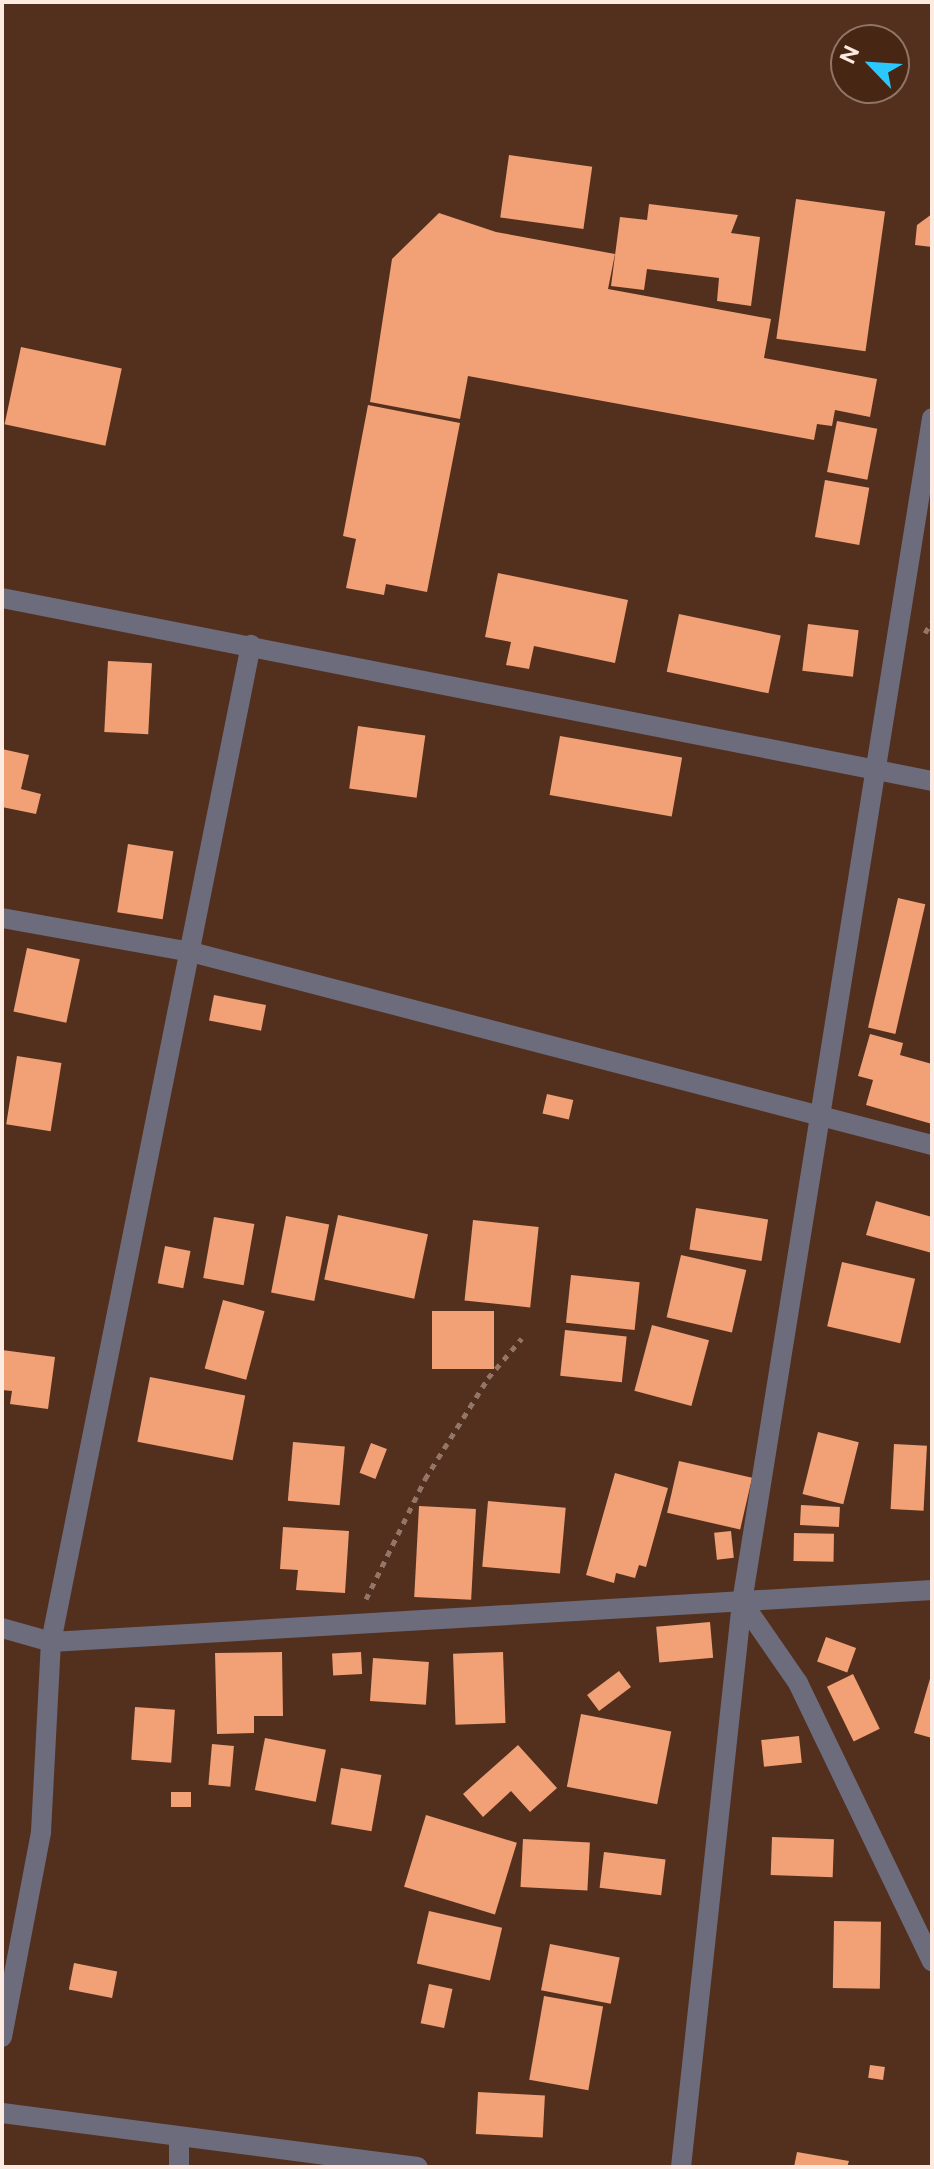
<!DOCTYPE html>
<style>
body{margin:0}
#map{position:relative;width:934px;height:2169px;overflow:hidden;background:#53301e;font-family:Figtree,sans-serif}
div>[style]{position:absolute}
.building>*{inset:0;background:#f2a075;transform-origin:0 0}
.path>*{height:5px;margin-top:-2.5px;transform-origin:0;background:repeating-linear-gradient(90deg,#937667 0 6px,transparent 0 12px)}
.minor>*{height:20px;margin:-10px;padding:0 10px;transform-origin:10px;border-radius:10px;background:#6d6c7d}
span{translate:-50% -50%;white-space:nowrap;text-align:center;line-height:1.15;-webkit-text-stroke:8px #482614;paint-order:stroke}
.frame{position:absolute;inset:0;border:4px solid #fdeae1;pointer-events:none}
.north{position:absolute;left:830px;top:24px;width:80px;height:80px;box-sizing:border-box;background:#482614;border:2px solid #907466;border-radius:50%;rotate:295deg;font-size:22px;font-weight:700;line-height:32px;text-align:center;color:#fdeae1}
.north::after{content:'';display:block;margin:auto;width:28px;height:36px;background:#29c8ff;clip-path:polygon(50% 0,100% 100%,50% 72%,0 100%)}
</style>
<div id="map">
<div class="building">
<i style="left:509px;top:155px;width:84px;height:63px;rotate:8deg"></i>
<i style="left:796px;top:199px;width:90px;height:141px;rotate:8deg"></i>
<i style="clip-path:polygon(649px 204px,738px 215px,731px 233px,760px 237px,751px 306px,717px 301px,719px 278px,647px 269px,644px 290px,611px 286px,620px 217px,647px 220px)"></i>
<i style="clip-path:polygon(439px 213px,496px 232px,615px 254px,608px 289px,771px 319px,764px 358px,877px 379px,870px 417px,835px 410px,832px 426px,817px 424px,814px 440px,468px 376px,460px 419px,370px 402px,392px 259px)"></i>
<i style="clip-path:polygon(932px 214px,932px 247px,915px 245px,917px 225px)"></i>
<i style="left:21px;top:347px;width:103px;height:79px;rotate:12deg"></i>
<i style="clip-path:polygon(368px 405px,460px 423px,427px 592px,386px 584px,384px 595px,346px 588px,356px 539px,343px 536px)"></i>
<i style="left:837px;top:421px;width:41px;height:52px;rotate:11deg"></i>
<i style="left:825px;top:480px;width:45px;height:58px;rotate:10deg"></i>
<i style="clip-path:polygon(498px 573px,628px 600px,615px 663px,534px 646px,529px 669px,506px 665px,511px 642px,485px 637px)"></i>
<i style="left:679px;top:614px;width:104px;height:59px;rotate:12deg"></i>
<i style="left:808px;top:624px;width:51px;height:47px;rotate:7deg"></i>
<i style="left:108px;top:661px;width:44px;height:71px;rotate:3deg"></i>
<i style="left:358px;top:726px;width:68px;height:63px;rotate:8deg"></i>
<i style="left:560px;top:736px;width:124px;height:60px;rotate:10deg"></i>
<i style="clip-path:polygon(2px 749px,29px 755px,21px 789px,41px 794px,36px 814px,2px 807px)"></i>
<i style="left:128px;top:844px;width:46px;height:69px;rotate:9deg"></i>
<i style="left:898px;top:898px;width:28px;height:133px;rotate:13deg"></i>
<i style="left:27px;top:948px;width:54px;height:65px;rotate:12deg"></i>
<i style="left:214px;top:995px;width:53px;height:26px;rotate:11deg"></i>
<i style="clip-path:polygon(870px 1034px,903px 1043px,900px 1055px,932px 1064px,932px 1124px,866px 1105px,873px 1080px,858px 1076px)"></i>
<i style="left:17px;top:1056px;width:45px;height:69px;rotate:9deg"></i>
<i style="left:547px;top:1094px;width:27px;height:20px;rotate:13deg"></i>
<i style="clip-path:polygon(876px 1201px,932px 1217px,932px 1253px,866px 1235px)"></i>
<i style="left:696px;top:1208px;width:73px;height:42px;rotate:9deg"></i>
<i style="left:338px;top:1215px;width:92px;height:66px;rotate:12deg"></i>
<i style="left:286px;top:1216px;width:44px;height:78px;rotate:11deg"></i>
<i style="left:214px;top:1217px;width:41px;height:62px;rotate:10deg"></i>
<i style="left:473px;top:1220px;width:66px;height:81px;rotate:6deg"></i>
<i style="left:165px;top:1246px;width:26px;height:38px;rotate:11deg"></i>
<i style="left:681px;top:1255px;width:67px;height:64px;rotate:13deg"></i>
<i style="left:842px;top:1262px;width:75px;height:66px;rotate:13deg"></i>
<i style="left:571px;top:1275px;width:69px;height:48px;rotate:6deg"></i>
<i style="left:223px;top:1300px;width:43px;height:71px;rotate:15deg"></i>
<i style="left:494px;top:1311px;width:58px;height:62px;rotate:90deg"></i>
<i style="left:652px;top:1325px;width:59px;height:68px;rotate:15deg"></i>
<i style="left:565px;top:1330px;width:62px;height:46px;rotate:6deg"></i>
<i style="clip-path:polygon(2px 1350px,55px 1357px,48px 1409px,10px 1404px,12px 1391px,2px 1390px)"></i>
<i style="left:150px;top:1377px;width:97px;height:66px;rotate:11deg"></i>
<i style="left:818px;top:1432px;width:42px;height:64px;rotate:14deg"></i>
<i style="left:293px;top:1442px;width:52px;height:59px;rotate:5deg"></i>
<i style="left:371px;top:1443px;width:17px;height:32px;rotate:21deg"></i>
<i style="left:894px;top:1444px;width:33px;height:65px;rotate:3deg"></i>
<i style="left:679px;top:1461px;width:75px;height:53px;rotate:13deg"></i>
<i style="clip-path:polygon(615px 1473px,668px 1488px,646px 1567px,639px 1565px,635px 1578px,616px 1573px,614px 1583px,586px 1575px)"></i>
<i style="left:488px;top:1501px;width:78px;height:66px;rotate:5deg"></i>
<i style="left:801px;top:1505px;width:39px;height:20px;rotate:3deg"></i>
<i style="left:419px;top:1506px;width:57px;height:91px;rotate:3deg"></i>
<i style="clip-path:polygon(283px 1527px,349px 1531px,345px 1593px,296px 1590px,298px 1570px,280px 1569px)"></i>
<i style="left:731px;top:1531px;width:27px;height:17px;rotate:84deg"></i>
<i style="left:794px;top:1533px;width:40px;height:28px;rotate:1deg"></i>
<i style="left:710px;top:1622px;width:36px;height:54px;rotate:85deg"></i>
<i style="left:826px;top:1637px;width:32px;height:26px;rotate:20deg"></i>
<i style="clip-path:polygon(282px 1652px,283px 1716px,254px 1716px,254px 1733px,217px 1734px,215px 1653px)"></i>
<i style="left:361px;top:1652px;width:22px;height:29px;rotate:87deg"></i>
<i style="left:503px;top:1652px;width:71px;height:50px;rotate:88deg"></i>
<i style="left:373px;top:1658px;width:56px;height:43px;rotate:4deg"></i>
<i style="left:619px;top:1671px;width:20px;height:40px;rotate:53deg"></i>
<i style="clip-path:polygon(932px 1672px,932px 1738px,914px 1733px)"></i>
<i style="left:853px;top:1674px;width:61px;height:29px;rotate:64deg"></i>
<i style="left:135px;top:1707px;width:40px;height:53px;rotate:4deg"></i>
<i style="left:581px;top:1714px;width:92px;height:74px;rotate:11deg"></i>
<i style="left:799px;top:1736px;width:27px;height:38px;rotate:84deg"></i>
<i style="left:265px;top:1738px;width:62px;height:53px;rotate:11deg"></i>
<i style="left:212px;top:1744px;width:22px;height:41px;rotate:5deg"></i>
<i style="clip-path:polygon(518px 1745px,557px 1788px,530px 1812px,511px 1791px,483px 1817px,463px 1794px)"></i>
<i style="left:341px;top:1768px;width:41px;height:57px;rotate:10deg"></i>
<i style="left:171px;top:1792px;width:20px;height:15px"></i>
<i style="left:426px;top:1815px;width:95px;height:75px;rotate:17deg"></i>
<i style="left:772px;top:1837px;width:62px;height:38px;rotate:2deg"></i>
<i style="left:523px;top:1839px;width:67px;height:48px;rotate:3deg"></i>
<i style="left:604px;top:1852px;width:62px;height:36px;rotate:7deg"></i>
<i style="left:429px;top:1911px;width:75px;height:54px;rotate:13deg"></i>
<i style="left:834px;top:1921px;width:47px;height:67px;rotate:1deg"></i>
<i style="left:550px;top:1944px;width:71px;height:47px;rotate:11deg"></i>
<i style="left:74px;top:1963px;width:44px;height:27px;rotate:11deg"></i>
<i style="left:429px;top:1984px;width:24px;height:40px;rotate:12deg"></i>
<i style="left:544px;top:1996px;width:60px;height:85px;rotate:10deg"></i>
<i style="left:870px;top:2065px;width:15px;height:13px;rotate:8deg"></i>
<i style="left:478px;top:2092px;width:67px;height:42px;rotate:3deg"></i>
<i style="clip-path:polygon(797px 2152px,849px 2161px,847px 2167px,794px 2167px)"></i>
</div>
<div class="path">
<i style="left:925px;top:633px;width:13px;rotate:-58deg"></i>
<i style="left:366px;top:1599px;width:134px;rotate:-63.8deg"></i>
<i style="left:425px;top:1479px;width:119px;rotate:-58deg"></i>
<i style="left:488px;top:1378px;width:52px;rotate:-49.6deg"></i>
</div>
<div class="minor">
<i style="left:2px;top:598px;width:948px;rotate:11.13deg"></i>
<i style="left:2px;top:918px;width:192px;rotate:10.2deg"></i>
<i style="left:191px;top:952px;width:766px;rotate:14.6deg"></i>
<i style="left:742px;top:1602px;width:98px;rotate:55.3deg"></i>
<i style="left:798px;top:1683px;width:309px;rotate:64.3deg"></i>
<i style="left:2px;top:1628px;width:51px;rotate:15.9deg"></i>
<i style="left:51px;top:1642px;width:883px;rotate:-3.38deg"></i>
<i style="left:2px;top:2037px;width:209px;rotate:-79.2deg"></i>
<i style="left:41px;top:1832px;width:190px;rotate:-87deg"></i>
<i style="left:51px;top:1642px;width:1017px;rotate:-78.66deg"></i>
<i style="left:2px;top:2113px;width:419px;rotate:7.4deg"></i>
<i style="left:179px;top:2167px;width:28px;rotate:-90deg"></i>
<i style="left:681px;top:2167px;width:568px;rotate:-83.84deg"></i>
<i style="left:742px;top:1602px;width:1199px;rotate:-80.88deg"></i>
</div>
<div class="frame"></div>
<div class="north">N</div>
</div>
